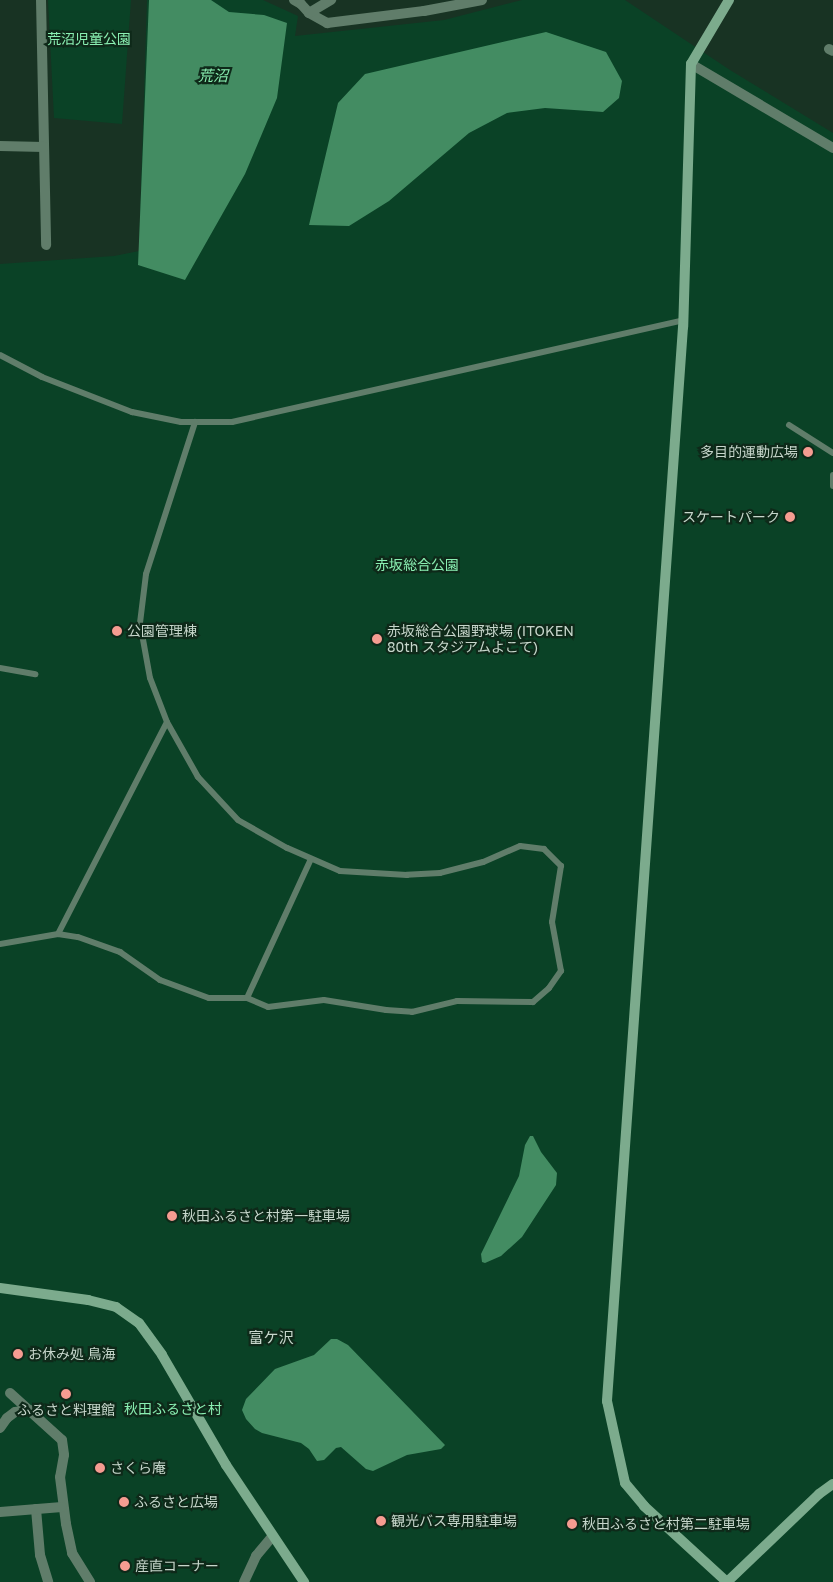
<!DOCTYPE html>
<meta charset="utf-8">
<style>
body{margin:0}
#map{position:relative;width:833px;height:1582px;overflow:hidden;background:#183323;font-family:"Golos Text","Noto Sans JP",sans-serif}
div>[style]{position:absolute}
.green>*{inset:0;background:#0a4226}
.water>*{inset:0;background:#438c62}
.lane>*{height:6px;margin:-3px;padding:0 3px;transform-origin:3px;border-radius:3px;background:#607d6a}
.street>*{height:10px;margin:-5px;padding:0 5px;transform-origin:5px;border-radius:5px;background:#607d6a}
.secondary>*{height:10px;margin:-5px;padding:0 5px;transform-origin:5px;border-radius:5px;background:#7cab8d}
.dots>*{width:14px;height:14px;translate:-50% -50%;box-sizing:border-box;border:2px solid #0e2919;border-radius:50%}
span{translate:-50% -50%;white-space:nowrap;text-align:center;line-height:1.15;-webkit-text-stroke:4.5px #0e2919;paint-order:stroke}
.park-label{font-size:14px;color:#8aefb2}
.poi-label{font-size:14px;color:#c6d6cb}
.right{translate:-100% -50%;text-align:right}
.left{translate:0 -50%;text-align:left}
.water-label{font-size:15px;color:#89efb1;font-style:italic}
.neighbourhood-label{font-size:15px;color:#c6d6cb}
</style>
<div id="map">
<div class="green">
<i style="clip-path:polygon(48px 0,131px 0,122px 124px,54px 118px)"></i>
<i style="clip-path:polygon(147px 0,263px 0,298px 16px,295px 36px,444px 20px,522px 0,625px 0,730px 70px,833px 133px,833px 1582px,0 1582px,0 264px,114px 256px,139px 251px)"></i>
</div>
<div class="water">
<i style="clip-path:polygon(149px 0,211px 0,229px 12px,264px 15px,287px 23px,277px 98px,245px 174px,185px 280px,138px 265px)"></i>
<i style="clip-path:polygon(546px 32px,606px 52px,622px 81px,619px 98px,603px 112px,545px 108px,507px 113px,469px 133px,389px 201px,349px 226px,309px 225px,338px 103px,365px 74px)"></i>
<i style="clip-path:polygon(530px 1136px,533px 1136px,541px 1152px,557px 1173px,556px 1185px,522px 1237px,501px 1256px,485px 1263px,482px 1262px,481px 1254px,519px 1176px,525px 1145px)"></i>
<i style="clip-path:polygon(331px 1339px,337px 1339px,348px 1345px,445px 1445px,441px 1449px,407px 1455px,373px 1471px,366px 1469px,341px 1447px,336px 1448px,324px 1460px,317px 1461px,309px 1449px,301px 1443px,262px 1433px,255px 1429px,246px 1419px,242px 1410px,246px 1399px,275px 1369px,314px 1355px)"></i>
</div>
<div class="lane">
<i style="left:0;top:355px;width:47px;rotate:27.6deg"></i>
<i style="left:42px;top:377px;width:97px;rotate:21.3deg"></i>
<i style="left:132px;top:412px;width:50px;rotate:11.5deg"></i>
<i style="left:181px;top:422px;width:51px"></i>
<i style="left:232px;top:422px;width:462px;rotate:-12.7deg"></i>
<i style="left:789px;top:425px;width:52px;rotate:32.5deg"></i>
<i style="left:833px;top:475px;width:11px;rotate:90deg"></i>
<i style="left:0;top:668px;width:36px;rotate:10deg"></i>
<i style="left:58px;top:934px;width:20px;rotate:9deg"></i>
<i style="left:78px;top:937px;width:45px;rotate:19.7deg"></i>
<i style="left:120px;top:952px;width:49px;rotate:35deg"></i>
<i style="left:160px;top:980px;width:52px;rotate:20.2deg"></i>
<i style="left:209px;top:998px;width:38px"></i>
<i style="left:247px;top:998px;width:23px;rotate:23deg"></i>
<i style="left:268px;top:1007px;width:56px;rotate:-7.1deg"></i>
<i style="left:324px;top:1000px;width:63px;rotate:9.2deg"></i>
<i style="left:386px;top:1010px;width:26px;rotate:4deg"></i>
<i style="left:412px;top:1012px;width:46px;rotate:-13.7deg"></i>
<i style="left:457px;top:1001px;width:76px;rotate:0.8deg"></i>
<i style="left:533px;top:1002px;width:21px;rotate:-41deg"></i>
<i style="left:549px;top:988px;width:21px;rotate:-55deg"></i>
<i style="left:561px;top:971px;width:50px;rotate:-100.4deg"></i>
<i style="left:552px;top:922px;width:57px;rotate:-80.9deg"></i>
<i style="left:561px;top:866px;width:24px;rotate:-135deg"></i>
<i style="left:544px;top:849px;width:24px;rotate:-173deg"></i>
<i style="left:520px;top:846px;width:40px;rotate:156.6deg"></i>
<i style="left:483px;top:862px;width:44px;rotate:165.7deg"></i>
<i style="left:440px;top:873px;width:33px;rotate:177deg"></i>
<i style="left:407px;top:875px;width:67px;rotate:-176.6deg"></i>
<i style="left:340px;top:871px;width:58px;rotate:-156.5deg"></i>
<i style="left:287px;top:848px;width:56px;rotate:-150.3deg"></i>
<i style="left:238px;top:820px;width:59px;rotate:-132.9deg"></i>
<i style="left:198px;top:777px;width:63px;rotate:-119.4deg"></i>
<i style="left:0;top:944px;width:59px;rotate:-9.8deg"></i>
<i style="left:58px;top:934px;width:238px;rotate:-62.8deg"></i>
<i style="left:167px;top:722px;width:47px;rotate:-111.1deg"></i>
<i style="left:150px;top:678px;width:56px;rotate:-100.3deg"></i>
<i style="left:140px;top:623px;width:49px;rotate:-83deg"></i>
<i style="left:146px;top:574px;width:160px;rotate:-72.1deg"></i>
<i style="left:247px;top:998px;width:153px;rotate:-65.3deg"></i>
</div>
<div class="street">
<i style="left:41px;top:0;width:245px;rotate:88.8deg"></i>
<i style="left:294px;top:0;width:8px;rotate:30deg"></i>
<i style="left:301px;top:4px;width:12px;rotate:48deg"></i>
<i style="left:309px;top:13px;width:21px;rotate:29deg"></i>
<i style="left:327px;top:23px;width:98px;rotate:-7.1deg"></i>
<i style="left:424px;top:11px;width:59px;rotate:-10.7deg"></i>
<i style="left:309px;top:13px;width:26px;rotate:-31deg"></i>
<i style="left:829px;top:49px;width:4px;rotate:27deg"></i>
<i style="left:691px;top:64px;width:165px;rotate:30.6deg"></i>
<i style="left:0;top:146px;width:44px;rotate:1.3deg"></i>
<i style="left:10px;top:1393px;width:70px;rotate:42.1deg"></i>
<i style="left:62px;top:1440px;width:15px;rotate:82deg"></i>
<i style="left:64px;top:1455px;width:22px;rotate:100deg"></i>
<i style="left:60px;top:1477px;width:47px;rotate:82.7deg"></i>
<i style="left:66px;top:1524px;width:30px;rotate:78deg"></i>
<i style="left:72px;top:1553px;width:34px;rotate:58deg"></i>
<i style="left:0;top:1428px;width:12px;rotate:-55deg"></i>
<i style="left:7px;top:1418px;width:10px;rotate:-37deg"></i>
<i style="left:15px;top:1412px;width:15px;rotate:-8deg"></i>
<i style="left:36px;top:1509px;width:46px;rotate:85deg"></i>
<i style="left:40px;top:1555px;width:28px;rotate:73deg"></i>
<i style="left:0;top:1512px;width:62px;rotate:-4.6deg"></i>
<i style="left:244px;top:1582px;width:29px;rotate:-65deg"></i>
<i style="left:256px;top:1556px;width:26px;rotate:-50deg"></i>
</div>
<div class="secondary">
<i style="left:729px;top:0;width:74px;rotate:120.7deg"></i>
<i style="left:691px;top:64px;width:263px;rotate:91.7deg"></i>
<i style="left:683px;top:327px;width:1077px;rotate:94.05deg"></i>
<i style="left:607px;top:1401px;width:84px;rotate:77.6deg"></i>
<i style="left:625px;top:1483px;width:30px;rotate:50deg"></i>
<i style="left:644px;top:1506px;width:113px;rotate:42.5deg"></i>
<i style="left:727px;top:1582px;width:127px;rotate:-43.7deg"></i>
<i style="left:819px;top:1494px;width:17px;rotate:-36deg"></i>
<i style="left:0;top:1288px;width:89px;rotate:7.8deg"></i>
<i style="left:88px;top:1300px;width:29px;rotate:14deg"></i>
<i style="left:116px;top:1307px;width:28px;rotate:35deg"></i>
<i style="left:139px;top:1323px;width:39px;rotate:54deg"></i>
<i style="left:162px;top:1355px;width:127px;rotate:59.8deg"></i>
<i style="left:226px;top:1465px;width:141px;rotate:56.3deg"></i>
</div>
<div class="dots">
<i style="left:808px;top:452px;background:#f59c91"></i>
<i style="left:790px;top:517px;background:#f59c91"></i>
<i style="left:117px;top:631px;background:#f59c91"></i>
<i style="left:377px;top:639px;background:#f59c91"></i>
<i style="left:172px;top:1216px;background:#f59c91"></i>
<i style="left:18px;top:1354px;background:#f59c91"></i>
<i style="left:66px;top:1394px;background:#f59c91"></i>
<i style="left:100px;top:1468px;background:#f59c91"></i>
<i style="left:124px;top:1502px;background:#f59c91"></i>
<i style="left:381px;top:1521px;background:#f59c91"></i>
<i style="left:572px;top:1524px;background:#f59c91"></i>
<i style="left:125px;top:1566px;background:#f59c91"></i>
</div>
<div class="park-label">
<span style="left:89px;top:39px">荒沼児童公園</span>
<span style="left:417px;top:565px">赤坂総合公園</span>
<span style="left:173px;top:1409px">秋田ふるさと村</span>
</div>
<div class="poi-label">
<span class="right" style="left:798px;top:452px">多目的運動広場</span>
<span class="right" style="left:780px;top:517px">スケートパーク</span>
<span class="left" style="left:127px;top:631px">公園管理棟</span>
<span class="left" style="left:387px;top:639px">赤坂総合公園野球場 (ITOKEN<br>80th スタジアムよこて)</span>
<span class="left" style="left:182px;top:1216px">秋田ふるさと村第一駐車場</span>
<span class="left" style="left:28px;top:1354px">お休み処 鳥海</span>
<span style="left:66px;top:1410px">ふるさと料理館</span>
<span class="left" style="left:110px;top:1468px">さくら庵</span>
<span class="left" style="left:134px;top:1502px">ふるさと広場</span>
<span class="left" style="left:391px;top:1521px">観光バス専用駐車場</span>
<span class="left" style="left:582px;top:1524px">秋田ふるさと村第二駐車場</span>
<span class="left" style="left:135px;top:1566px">産直コーナー</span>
</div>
<div class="water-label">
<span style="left:213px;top:76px">荒沼</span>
</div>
<div class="neighbourhood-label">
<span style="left:271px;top:1338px">富ケ沢</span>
</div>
</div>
